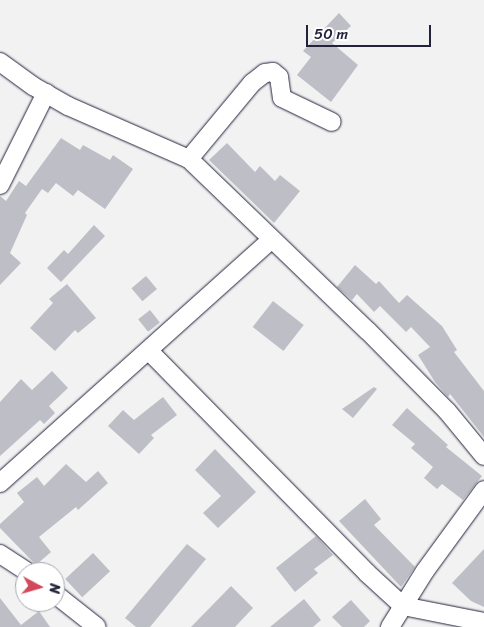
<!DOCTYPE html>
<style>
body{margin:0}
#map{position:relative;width:484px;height:627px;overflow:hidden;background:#f2f2f3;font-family:Sriracha,sans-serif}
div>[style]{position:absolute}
.building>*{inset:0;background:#bebec6;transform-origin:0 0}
.roads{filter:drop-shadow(0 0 1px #22223b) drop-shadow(0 0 1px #22223b)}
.minor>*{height:18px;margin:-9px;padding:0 9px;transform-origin:9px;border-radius:9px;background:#fff}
span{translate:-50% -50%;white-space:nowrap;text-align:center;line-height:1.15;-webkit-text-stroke:4px #fff;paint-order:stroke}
.north{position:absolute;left:15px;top:562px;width:50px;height:50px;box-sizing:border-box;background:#fff;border:1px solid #a7a7b1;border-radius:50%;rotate:96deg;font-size:14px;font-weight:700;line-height:20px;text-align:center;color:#22223b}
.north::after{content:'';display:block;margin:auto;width:18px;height:22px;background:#d1495b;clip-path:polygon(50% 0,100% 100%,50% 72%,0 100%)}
.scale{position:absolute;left:306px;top:25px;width:125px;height:22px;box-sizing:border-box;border:2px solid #22223b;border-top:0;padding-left:6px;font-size:15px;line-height:18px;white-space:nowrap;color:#22223b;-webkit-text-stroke:4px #fff;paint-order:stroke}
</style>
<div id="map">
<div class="building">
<i style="clip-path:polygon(339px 13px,351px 26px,332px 43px,358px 65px,331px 102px,297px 75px,311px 57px,303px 51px)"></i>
<i style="clip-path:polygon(61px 138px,80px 150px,83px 145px,110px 160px,113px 155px,133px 169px,105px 209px,78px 190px,73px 196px,56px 183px,48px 193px,42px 189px,25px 213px,27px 215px,10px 253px,21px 263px,0 285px,0 196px,6px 201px,19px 181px,26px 186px)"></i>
<i style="clip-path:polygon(227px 143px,255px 172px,260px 166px,275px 181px,280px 175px,300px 191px,274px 223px,209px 160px)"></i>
<i style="clip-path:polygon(94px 225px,105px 236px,61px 282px,47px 268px,64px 250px,68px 254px)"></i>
<i style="clip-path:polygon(355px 265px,376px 284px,379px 281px,399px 303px,407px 295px,442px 326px,457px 350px,454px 352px,484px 391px,484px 437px,450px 394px,448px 397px,435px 382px,418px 355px,430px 347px,411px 327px,406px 332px,380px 306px,374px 312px,357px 294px,352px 300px,337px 287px)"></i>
<i style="left:146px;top:276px;width:17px;height:19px;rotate:50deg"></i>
<i style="clip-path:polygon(67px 284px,96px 318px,78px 333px,75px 330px,55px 351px,30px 328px,53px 303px,49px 299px)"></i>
<i style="left:273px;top:301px;width:39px;height:33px;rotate:38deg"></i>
<i style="left:150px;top:310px;width:16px;height:15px;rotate:52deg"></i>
<i style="clip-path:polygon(52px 371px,68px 388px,49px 406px,55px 413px,44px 424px,40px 420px,0 456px,0 402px,21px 379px,32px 390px)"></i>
<i style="clip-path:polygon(374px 387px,377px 389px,353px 418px,342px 409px)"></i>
<i style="clip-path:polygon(163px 397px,177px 415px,151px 435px,154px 438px,139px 454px,108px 426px,123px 410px,134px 420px)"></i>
<i style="clip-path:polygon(407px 408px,448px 445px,446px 447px,482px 476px,463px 500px,442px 484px,437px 489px,424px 478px,433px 467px,411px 448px,415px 444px,392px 425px)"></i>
<i style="clip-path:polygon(215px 449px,256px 492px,218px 528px,203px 513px,221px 496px,195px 470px)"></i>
<i style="clip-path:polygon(66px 464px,86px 482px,98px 471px,108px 483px,78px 510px,76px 507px,39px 537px,51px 552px,36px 565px,0 528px,0 524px,24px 502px,17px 493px,37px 477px,44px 486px)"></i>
<i style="clip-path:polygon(365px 499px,381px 519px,374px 525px,415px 567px,401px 587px,339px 521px)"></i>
<i style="clip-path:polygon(316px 536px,333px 555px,314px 569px,318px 573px,295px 592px,276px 568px)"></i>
<i style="clip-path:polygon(187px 544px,206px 559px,150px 627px,136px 627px,125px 618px)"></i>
<i style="clip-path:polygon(484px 549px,484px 607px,471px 601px,452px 583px)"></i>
<i style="left:93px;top:553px;width:25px;height:38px;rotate:47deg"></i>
<i style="clip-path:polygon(231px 586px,253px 608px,235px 627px,191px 627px)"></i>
<i style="clip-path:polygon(0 598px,21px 625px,39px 611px,50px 627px,0 627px)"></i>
<i style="clip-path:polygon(304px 599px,321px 620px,313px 627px,270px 627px)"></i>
<i style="clip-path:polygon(351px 600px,370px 621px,364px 627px,342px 627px,332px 617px)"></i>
</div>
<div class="roads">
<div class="minor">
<i style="left:0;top:62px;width:41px;rotate:36deg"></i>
<i style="left:33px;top:86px;width:40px;rotate:29.7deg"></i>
<i style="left:68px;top:106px;width:132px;rotate:23.7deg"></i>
<i style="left:189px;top:159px;width:248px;rotate:43.9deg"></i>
<i style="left:368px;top:331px;width:112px;rotate:45.4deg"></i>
<i style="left:447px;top:411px;width:58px;rotate:50.6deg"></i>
<i style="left:189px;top:159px;width:99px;rotate:-50.3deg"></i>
<i style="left:252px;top:83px;width:16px;rotate:-38deg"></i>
<i style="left:265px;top:73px;width:8px;rotate:-7deg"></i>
<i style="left:273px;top:72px;width:8px;rotate:40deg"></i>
<i style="left:279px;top:77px;width:21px;rotate:82deg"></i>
<i style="left:282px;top:98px;width:55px;rotate:25.6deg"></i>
<i style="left:0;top:185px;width:103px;rotate:-63.4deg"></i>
<i style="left:150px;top:352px;width:310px;rotate:45.5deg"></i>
<i style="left:367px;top:573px;width:49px;rotate:42.5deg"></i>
<i style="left:403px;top:606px;width:83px;rotate:11.2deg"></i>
<i style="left:0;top:483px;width:364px;rotate:-41.9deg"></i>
<i style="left:0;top:554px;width:33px;rotate:33deg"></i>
<i style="left:55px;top:594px;width:53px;rotate:38.2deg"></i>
<i style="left:390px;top:627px;width:66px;rotate:-58deg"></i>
<i style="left:425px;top:571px;width:100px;rotate:-53.9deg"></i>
</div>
</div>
<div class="north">N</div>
<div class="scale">50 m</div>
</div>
